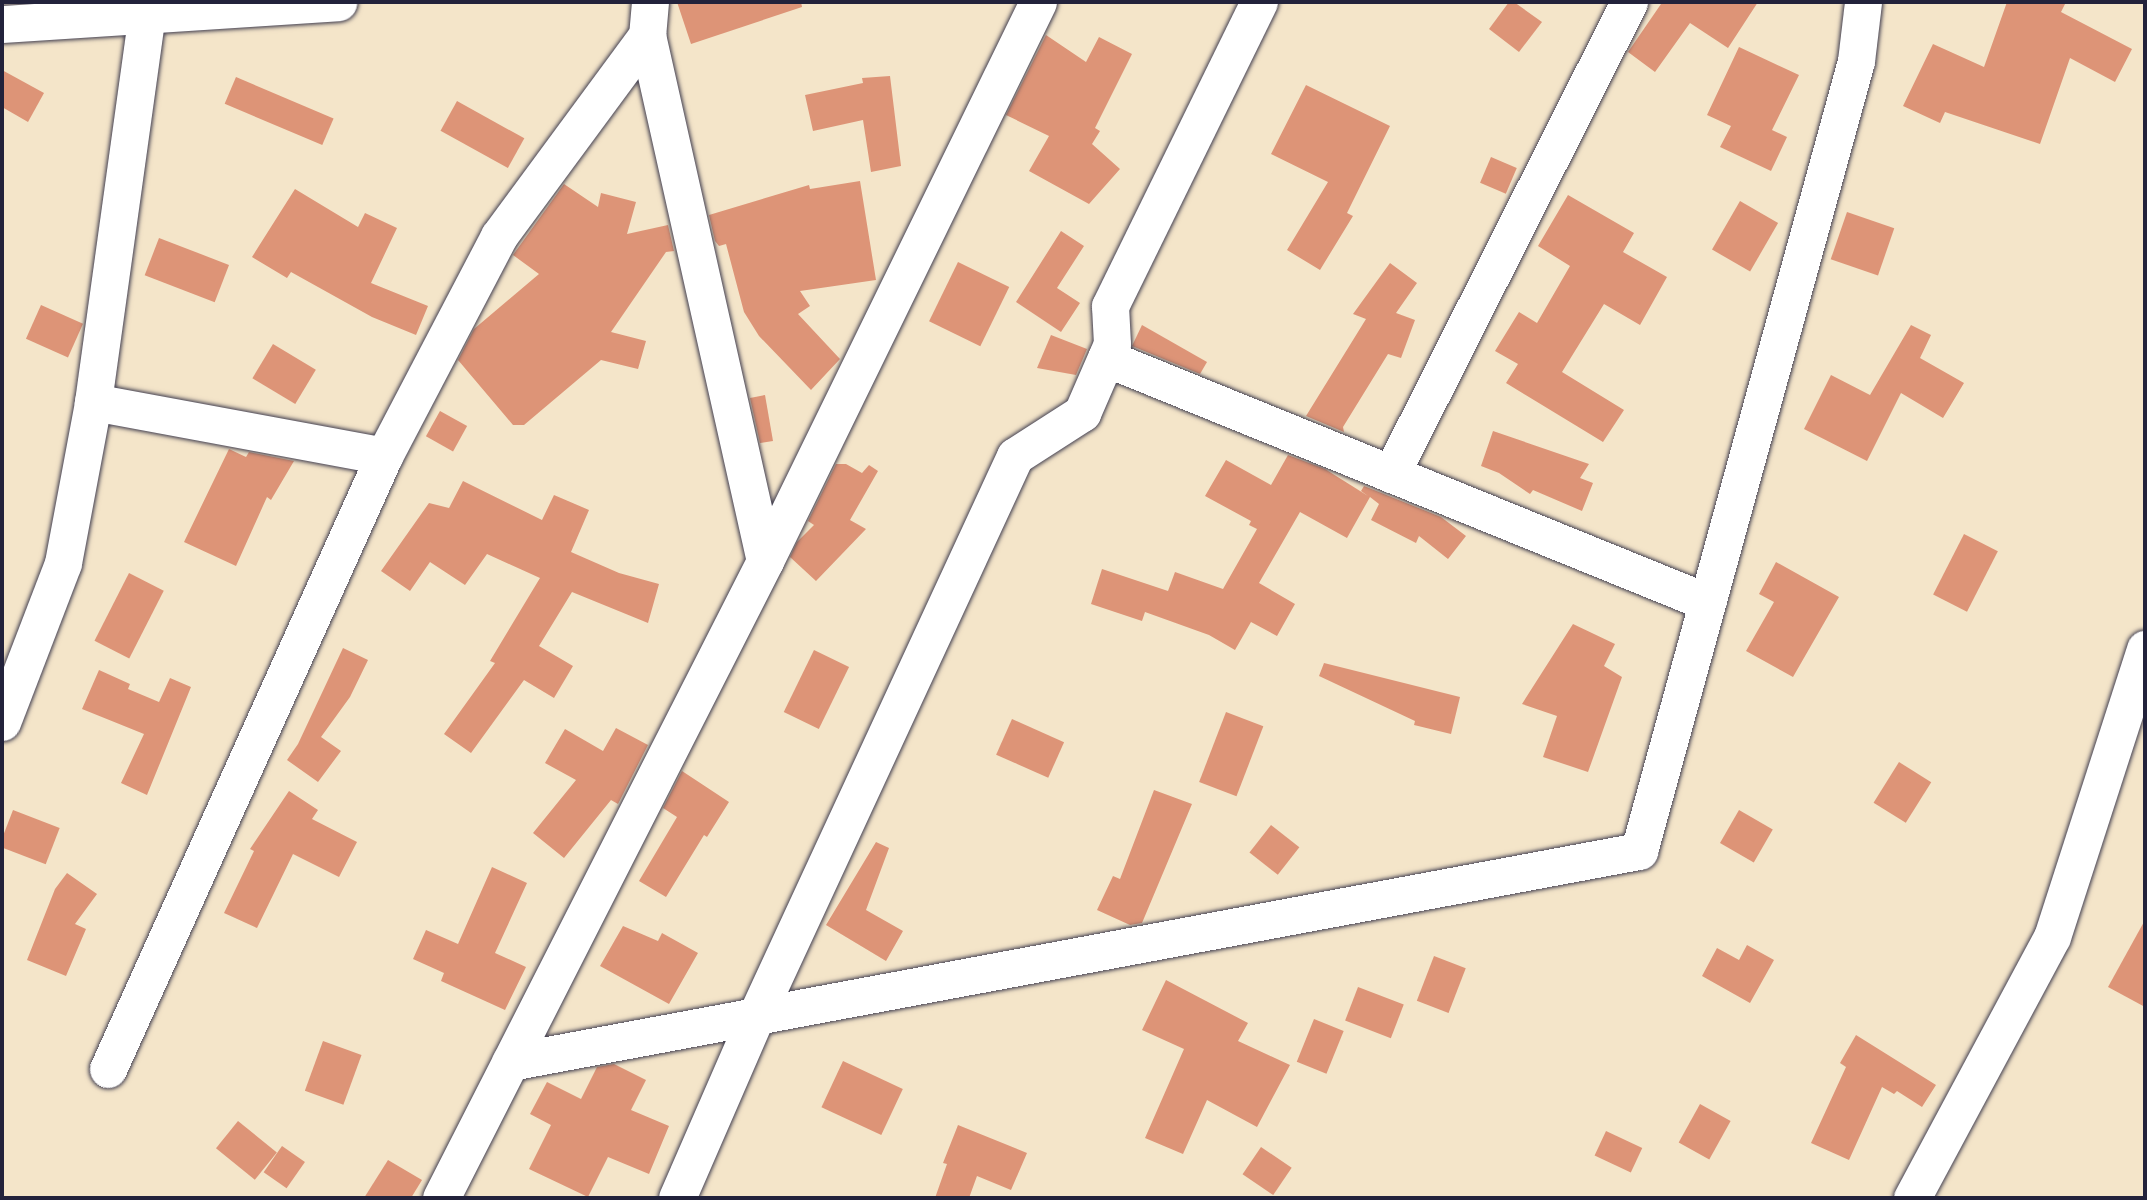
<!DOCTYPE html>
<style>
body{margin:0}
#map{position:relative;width:2147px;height:1200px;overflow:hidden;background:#f4e5c9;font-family:Delius,sans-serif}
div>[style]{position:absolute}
.building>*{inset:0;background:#dd9477;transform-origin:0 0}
.roads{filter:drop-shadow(0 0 2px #423f50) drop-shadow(0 0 2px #423f50)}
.minor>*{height:37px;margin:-18.5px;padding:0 18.5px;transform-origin:18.5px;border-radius:18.5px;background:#fff}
span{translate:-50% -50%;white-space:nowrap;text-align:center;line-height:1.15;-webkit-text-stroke:6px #fcf5e5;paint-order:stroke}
.frame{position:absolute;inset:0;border:4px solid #22223b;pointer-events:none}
</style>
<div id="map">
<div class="building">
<i style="clip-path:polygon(677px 2px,801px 2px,802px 7px,691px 44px)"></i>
<i style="clip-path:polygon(1509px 2px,1514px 2px,1542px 22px,1519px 52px,1489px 29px)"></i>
<i style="clip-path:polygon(1657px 2px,1758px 2px,1728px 48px,1690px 23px,1655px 72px,1628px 52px,1661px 4px)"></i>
<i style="clip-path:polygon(2007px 2px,2066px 2px,2061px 12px,2132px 49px,2115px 82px,2070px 58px,2040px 144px,1945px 112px,1940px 123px,1903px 106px,1933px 44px,1984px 67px)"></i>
<i style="clip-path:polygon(1046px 35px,1086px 62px,1099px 37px,1132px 54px,1095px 128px,1100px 131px,1092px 144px,1120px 169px,1089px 204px,1029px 171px,1049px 136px,1006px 115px)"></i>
<i style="clip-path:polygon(1739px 47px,1799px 75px,1772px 130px,1787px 137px,1771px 171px,1720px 147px,1731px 126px,1707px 115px)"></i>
<i style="clip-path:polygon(2px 70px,44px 93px,28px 122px,2px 107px)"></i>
<i style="clip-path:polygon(890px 76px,901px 166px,871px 172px,863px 120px,813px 131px,805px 95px,863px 83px,862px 78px)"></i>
<i style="left:236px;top:77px;width:106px;height:29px;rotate:23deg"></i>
<i style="clip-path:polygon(1306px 85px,1390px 126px,1347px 213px,1353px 216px,1320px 270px,1287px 250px,1328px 182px,1271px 154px)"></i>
<i style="left:457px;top:101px;width:77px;height:34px;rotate:29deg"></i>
<i style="left:1491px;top:157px;width:28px;height:28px;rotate:23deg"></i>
<i style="clip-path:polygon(860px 181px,876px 280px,800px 291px,810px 306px,798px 314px,840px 359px,811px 390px,759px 336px,744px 312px,726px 244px,719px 246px,715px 241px,709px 215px,809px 185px,810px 189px)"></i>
<i style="clip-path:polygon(564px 184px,598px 207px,601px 193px,636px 202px,627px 234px,668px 225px,674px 251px,666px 252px,611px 332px,646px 341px,638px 369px,601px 360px,524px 425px,513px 425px,458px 360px,474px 329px,539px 274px,513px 255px)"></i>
<i style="clip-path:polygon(295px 189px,358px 227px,365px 213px,397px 228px,371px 283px,428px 306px,416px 335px,372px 317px,291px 272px,287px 278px,252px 257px)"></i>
<i style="clip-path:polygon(1568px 195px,1634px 233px,1623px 252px,1667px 277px,1640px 325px,1604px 304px,1562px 372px,1624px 410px,1603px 442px,1506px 383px,1518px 364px,1495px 351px,1519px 312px,1537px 323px,1570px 266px,1538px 246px)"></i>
<i style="left:1740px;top:201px;width:44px;height:56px;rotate:30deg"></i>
<i style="left:1847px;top:212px;width:50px;height:50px;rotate:19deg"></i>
<i style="clip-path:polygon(1061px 231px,1084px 246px,1057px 288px,1080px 303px,1061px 332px,1016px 302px)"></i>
<i style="left:159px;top:238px;width:75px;height:40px;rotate:21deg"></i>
<i style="left:958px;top:262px;width:57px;height:66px;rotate:26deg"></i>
<i style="clip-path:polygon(1390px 263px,1417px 283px,1396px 313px,1415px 320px,1401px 358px,1388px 354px,1343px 427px,1344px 432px,1306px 416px,1366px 319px,1353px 314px)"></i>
<i style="left:41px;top:305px;width:46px;height:37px;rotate:24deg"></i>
<i style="clip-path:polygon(1142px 325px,1207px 362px,1200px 374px,1132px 346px)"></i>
<i style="clip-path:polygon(1911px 325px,1931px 335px,1920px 358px,1964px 383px,1943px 418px,1901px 393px,1867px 461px,1804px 429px,1831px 375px,1870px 395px)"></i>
<i style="clip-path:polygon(1051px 335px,1087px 349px,1076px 375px,1037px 368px)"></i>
<i style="left:273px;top:344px;width:50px;height:40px;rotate:31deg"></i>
<i style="clip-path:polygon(765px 395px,773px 441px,760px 443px,750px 398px)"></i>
<i style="left:440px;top:411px;width:31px;height:29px;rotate:29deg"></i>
<i style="clip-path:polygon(1493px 431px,1589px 464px,1580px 478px,1593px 483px,1582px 511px,1533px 490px,1530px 494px,1499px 473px,1481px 466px)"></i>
<i style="clip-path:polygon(229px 449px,246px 457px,249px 452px,294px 461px,271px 500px,267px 497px,236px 566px,184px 542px)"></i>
<i style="clip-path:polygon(1288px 455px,1325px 469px,1368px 496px,1361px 491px,1364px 486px,1441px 517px,1466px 536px,1448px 559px,1419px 536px,1416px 543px,1371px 520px,1379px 504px,1370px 497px,1347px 538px,1300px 512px,1259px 583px,1295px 604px,1277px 636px,1251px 622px,1235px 650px,1209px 635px,1145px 612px,1142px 621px,1091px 604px,1102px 569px,1168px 591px,1175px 572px,1223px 589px,1257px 529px,1249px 525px,1251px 521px,1205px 496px,1226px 460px,1271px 485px)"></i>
<i style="clip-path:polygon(836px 464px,846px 464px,862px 473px,869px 465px,878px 471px,850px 520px,866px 529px,816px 581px,790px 557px,797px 542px,814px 525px,808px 521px)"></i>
<i style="clip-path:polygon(463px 481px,542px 520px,554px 495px,589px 510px,571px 552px,619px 573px,659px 584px,648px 623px,572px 592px,539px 646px,573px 666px,554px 698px,524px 680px,471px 753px,444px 734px,495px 663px,490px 661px,540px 578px,487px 554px,465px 585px,430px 562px,410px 591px,381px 571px,429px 503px,449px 508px)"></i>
<i style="left:1964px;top:534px;width:38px;height:68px;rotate:27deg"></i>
<i style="clip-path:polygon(1776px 562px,1839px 597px,1793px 677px,1746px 651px,1774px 602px,1759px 594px)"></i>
<i style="left:129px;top:573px;width:39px;height:76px;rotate:27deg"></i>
<i style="clip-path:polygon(1573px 624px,1615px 644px,1604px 666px,1622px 677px,1588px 772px,1543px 757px,1557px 716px,1522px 704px)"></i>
<i style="clip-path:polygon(343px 648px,368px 660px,350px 697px,321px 737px,341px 751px,318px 782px,287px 760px,298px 744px)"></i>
<i style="left:814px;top:650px;width:39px;height:69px;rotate:26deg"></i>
<i style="clip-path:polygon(1324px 663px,1460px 697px,1451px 734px,1414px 725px,1415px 721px,1319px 676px)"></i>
<i style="clip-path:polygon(99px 670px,130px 684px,128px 689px,159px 702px,170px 678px,191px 687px,147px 795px,121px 783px,144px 734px,82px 709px)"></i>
<i style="left:1226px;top:712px;width:40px;height:75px;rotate:21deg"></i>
<i style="left:1012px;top:719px;width:57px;height:39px;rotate:24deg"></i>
<i style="clip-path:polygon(616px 728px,648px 745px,618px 804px,611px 800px,564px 858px,533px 833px,576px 780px,545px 763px,565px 729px,603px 751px)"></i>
<i style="left:1899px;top:762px;width:38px;height:48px;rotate:32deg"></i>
<i style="clip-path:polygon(682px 771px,729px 802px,707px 837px,704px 835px,666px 897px,639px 881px,677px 817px,663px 808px)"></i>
<i style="clip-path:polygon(1154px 790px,1192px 804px,1142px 923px,1130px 925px,1097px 910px,1113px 876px,1120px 879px)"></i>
<i style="clip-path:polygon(289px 791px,318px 810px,312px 819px,357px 842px,339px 877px,293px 854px,257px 928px,224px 913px,254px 851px,250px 849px)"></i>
<i style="left:13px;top:810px;width:50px;height:39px;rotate:21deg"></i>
<i style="left:1739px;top:810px;width:39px;height:38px;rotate:30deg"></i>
<i style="left:1271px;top:825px;width:36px;height:35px;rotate:38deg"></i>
<i style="clip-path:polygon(876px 842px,889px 848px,866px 910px,903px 931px,886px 961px,826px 925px)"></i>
<i style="clip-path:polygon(492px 867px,527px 883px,495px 953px,526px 967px,505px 1010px,441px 981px,444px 973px,413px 959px,426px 930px,458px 944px)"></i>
<i style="clip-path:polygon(67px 873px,97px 894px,75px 924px,86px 929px,66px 976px,27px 960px,55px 889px)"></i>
<i style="clip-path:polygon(2145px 920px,2145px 1007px,2108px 987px)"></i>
<i style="clip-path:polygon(623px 926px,658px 941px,662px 933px,698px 953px,669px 1004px,600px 966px)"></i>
<i style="clip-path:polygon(1747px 945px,1774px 960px,1750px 1003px,1702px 976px,1717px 948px,1739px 960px)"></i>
<i style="left:1434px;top:956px;width:34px;height:48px;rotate:21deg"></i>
<i style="clip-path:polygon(1166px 980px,1248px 1023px,1238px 1041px,1290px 1065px,1257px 1127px,1207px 1100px,1183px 1154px,1145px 1138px,1184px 1049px,1142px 1030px)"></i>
<i style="left:1358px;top:987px;width:49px;height:36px;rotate:21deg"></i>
<i style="left:1314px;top:1019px;width:32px;height:46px;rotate:22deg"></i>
<i style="clip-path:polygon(1856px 1035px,1936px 1085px,1922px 1107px,1897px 1091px,1894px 1094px,1882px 1087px,1849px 1160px,1811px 1143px,1846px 1067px,1840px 1063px)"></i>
<i style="left:323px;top:1041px;width:41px;height:53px;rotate:20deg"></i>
<i style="left:843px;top:1061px;width:66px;height:51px;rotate:25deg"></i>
<i style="clip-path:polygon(614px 1064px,646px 1080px,631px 1110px,669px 1126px,649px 1174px,608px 1157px,588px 1197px,529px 1169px,551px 1125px,530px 1114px,547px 1082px,581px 1099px,597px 1067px)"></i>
<i style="left:1700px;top:1104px;width:35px;height:44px;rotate:29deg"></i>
<i style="left:238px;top:1121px;width:50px;height:35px;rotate:39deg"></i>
<i style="clip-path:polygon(958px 1125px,1027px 1153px,1011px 1190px,977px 1176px,969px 1198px,935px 1198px,947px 1164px,943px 1163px)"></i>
<i style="left:1606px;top:1131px;width:40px;height:27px;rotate:25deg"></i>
<i style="left:282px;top:1146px;width:28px;height:32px;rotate:35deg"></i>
<i style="left:1261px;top:1147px;width:37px;height:33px;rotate:34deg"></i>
<i style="clip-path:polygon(388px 1160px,422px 1180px,411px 1198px,364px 1198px)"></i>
</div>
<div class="roads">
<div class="minor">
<i style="left:650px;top:2px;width:33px;rotate:95deg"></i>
<i style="left:647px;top:35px;width:539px;rotate:77.36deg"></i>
<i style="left:2px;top:24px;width:337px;rotate:-3.7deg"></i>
<i style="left:1106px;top:358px;width:649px;rotate:22.1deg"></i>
<i style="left:93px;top:402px;width:296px;rotate:10.5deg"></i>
<i style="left:1391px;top:474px;width:529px;rotate:-63.24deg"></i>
<i style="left:2px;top:722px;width:170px;rotate:-69deg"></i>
<i style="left:63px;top:563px;width:164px;rotate:-79.4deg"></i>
<i style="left:93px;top:402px;width:392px;rotate:-82.1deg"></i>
<i style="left:510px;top:1062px;width:1149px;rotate:-10.59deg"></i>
<i style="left:1639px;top:851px;width:819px;rotate:-74.64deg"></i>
<i style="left:1856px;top:61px;width:59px;rotate:-83.2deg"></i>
<i style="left:108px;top:1069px;width:672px;rotate:-65.76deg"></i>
<i style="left:384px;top:456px;width:248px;rotate:-62.4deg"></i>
<i style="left:499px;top:236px;width:250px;rotate:-53.6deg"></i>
<i style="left:441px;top:1198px;width:715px;rotate:-63.04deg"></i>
<i style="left:765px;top:561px;width:622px;rotate:-63.97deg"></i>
<i style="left:677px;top:1198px;width:198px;rotate:-66.5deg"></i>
<i style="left:756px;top:1016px;width:617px;rotate:-65.18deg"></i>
<i style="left:1015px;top:456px;width:80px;rotate:-32.7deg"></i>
<i style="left:1082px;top:413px;width:75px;rotate:-66.5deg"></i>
<i style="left:1112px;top:344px;width:38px;rotate:-93deg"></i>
<i style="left:1110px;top:306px;width:339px;rotate:-63.9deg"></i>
<i style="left:1912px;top:1198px;width:296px;rotate:-61.8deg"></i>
<i style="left:2052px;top:937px;width:303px;rotate:-72.1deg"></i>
</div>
</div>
<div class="frame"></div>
</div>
